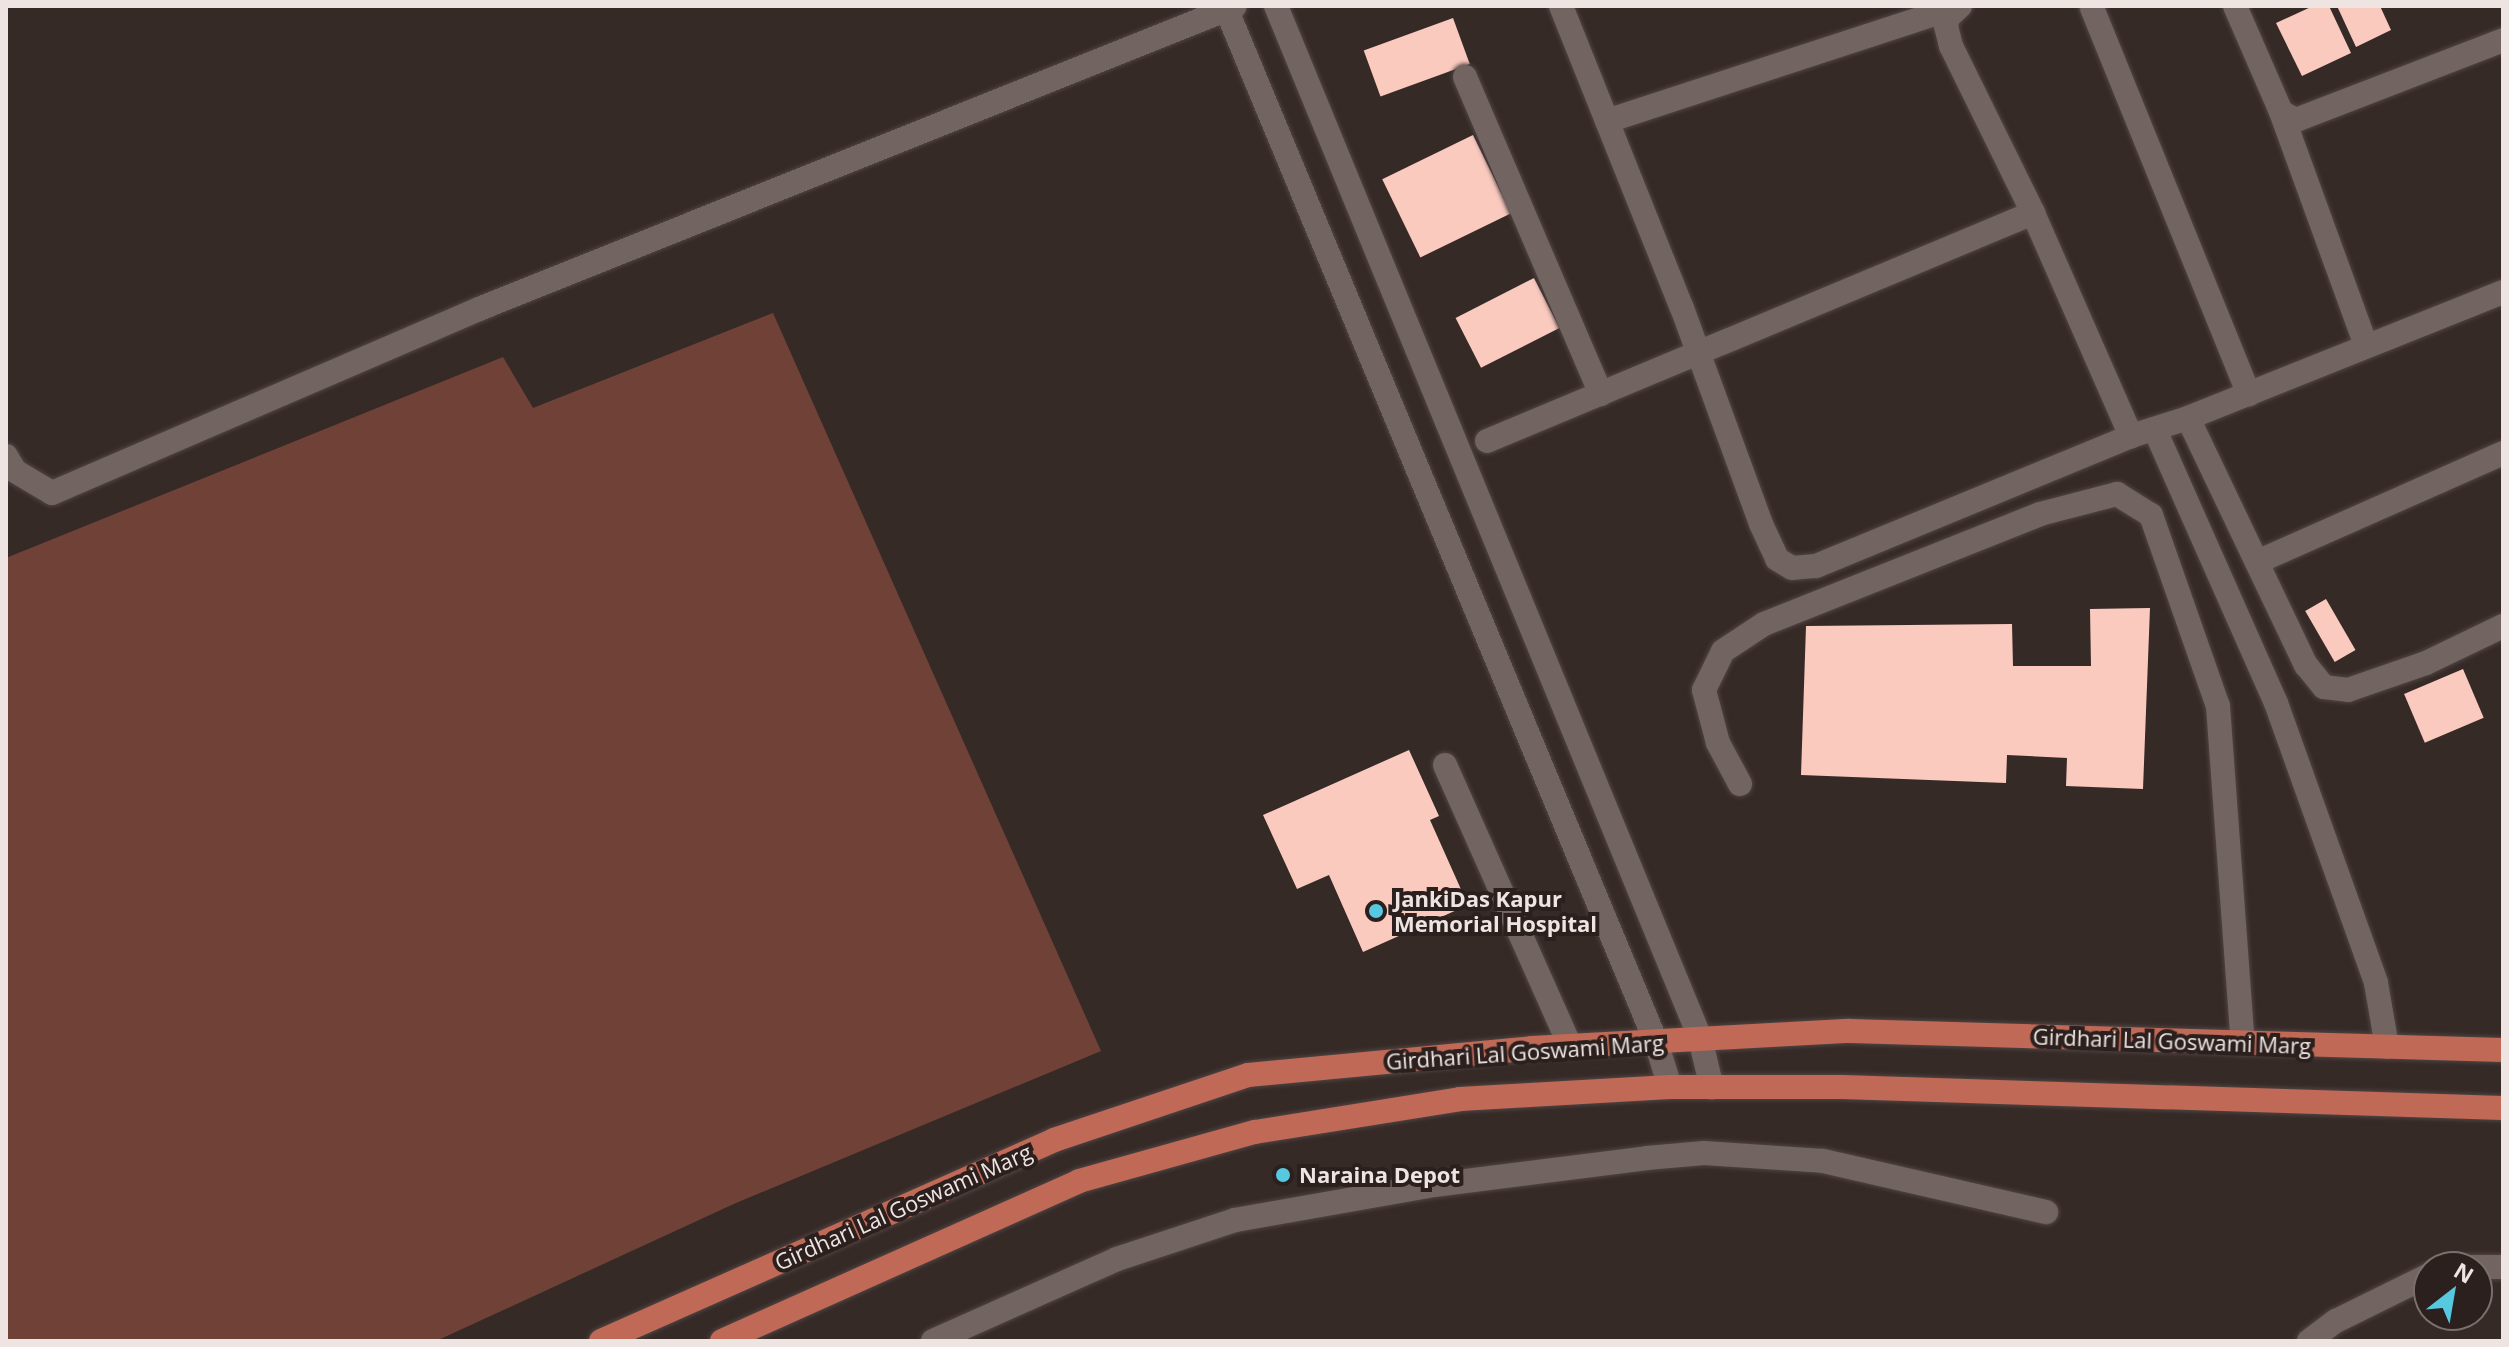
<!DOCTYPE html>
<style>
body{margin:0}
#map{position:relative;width:2509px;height:1347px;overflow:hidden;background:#362a27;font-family:"Open Sans",sans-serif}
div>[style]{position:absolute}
.green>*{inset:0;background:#704237}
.building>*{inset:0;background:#fbcabf;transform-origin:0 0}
.roads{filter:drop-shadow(0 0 2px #4f4543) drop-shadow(0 0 2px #4f4543)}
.minor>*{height:24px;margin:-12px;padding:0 12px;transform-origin:12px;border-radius:12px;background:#726461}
.major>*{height:24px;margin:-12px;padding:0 12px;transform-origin:12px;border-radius:12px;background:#c16957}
.dots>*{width:22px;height:22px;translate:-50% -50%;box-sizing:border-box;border:4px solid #2b201d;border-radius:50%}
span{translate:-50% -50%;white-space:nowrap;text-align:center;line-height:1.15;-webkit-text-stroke:8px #2b201d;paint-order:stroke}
.poi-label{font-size:22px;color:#eee5e3;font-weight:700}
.left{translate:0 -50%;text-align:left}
.street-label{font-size:22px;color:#eee5e3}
.frame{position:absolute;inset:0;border:8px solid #eee5e3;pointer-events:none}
.north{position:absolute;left:2413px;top:1251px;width:80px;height:80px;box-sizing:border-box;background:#2b201d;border:2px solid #796f6c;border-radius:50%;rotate:31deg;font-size:22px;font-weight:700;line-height:32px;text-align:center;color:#eee5e3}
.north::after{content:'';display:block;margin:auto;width:28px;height:36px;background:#56c9e1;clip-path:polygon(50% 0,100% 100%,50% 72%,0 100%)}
</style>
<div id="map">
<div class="green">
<i style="clip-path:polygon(773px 313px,1101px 1051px,736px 1203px,436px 1341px,6px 1341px,6px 558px,503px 357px,533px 408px)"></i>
</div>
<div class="building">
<i style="clip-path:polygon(2313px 6px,2329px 6px,2351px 53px,2302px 76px,2276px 23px)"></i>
<i style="clip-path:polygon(2337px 6px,2380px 6px,2391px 30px,2356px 47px)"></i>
<i style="left:1453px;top:18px;width:49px;height:95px;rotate:70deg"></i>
<i style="left:1473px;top:135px;width:87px;height:101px;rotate:64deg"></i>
<i style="left:1534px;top:278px;width:56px;height:88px;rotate:63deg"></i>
<i style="left:2326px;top:599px;width:59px;height:24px;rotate:60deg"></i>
<i style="clip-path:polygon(2150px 608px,2143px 789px,2066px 786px,2067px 758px,2007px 755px,2006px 783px,1801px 775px,1806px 626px,2012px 624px,2013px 666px,2091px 666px,2090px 609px)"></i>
<i style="left:2463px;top:669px;width:53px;height:64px;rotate:67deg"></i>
<i style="clip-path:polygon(1409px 750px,1439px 816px,1430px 820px,1468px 905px,1363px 952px,1329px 875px,1297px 889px,1263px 815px)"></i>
</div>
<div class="roads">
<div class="minor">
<i style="left:1225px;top:6px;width:1122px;rotate:67.41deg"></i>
<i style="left:1656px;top:1042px;width:47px;rotate:72.7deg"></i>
<i style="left:1276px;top:6px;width:1116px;rotate:67.66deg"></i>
<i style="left:1700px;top:1038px;width:51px;rotate:76.5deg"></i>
<i style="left:1561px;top:6px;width:325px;rotate:68.2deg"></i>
<i style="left:1682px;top:308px;width:230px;rotate:69.9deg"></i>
<i style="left:1761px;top:524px;width:38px;rotate:65deg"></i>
<i style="left:1777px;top:559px;width:17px;rotate:31deg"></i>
<i style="left:1792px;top:568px;width:24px;rotate:-5deg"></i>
<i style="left:1816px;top:566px;width:341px;rotate:-22.4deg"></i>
<i style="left:2131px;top:436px;width:60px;rotate:-17.5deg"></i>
<i style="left:2188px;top:418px;width:339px;rotate:-21.8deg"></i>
<i style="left:1960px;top:6px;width:16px;rotate:137deg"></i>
<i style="left:1948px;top:17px;width:9px;rotate:103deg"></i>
<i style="left:1946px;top:26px;width:21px;rotate:76deg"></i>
<i style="left:1951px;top:46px;width:186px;rotate:63.8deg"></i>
<i style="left:2235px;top:6px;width:116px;rotate:66.5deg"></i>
<i style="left:2281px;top:112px;width:17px;rotate:28deg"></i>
<i style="left:2296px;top:120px;width:222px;rotate:-21.1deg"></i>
<i style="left:2092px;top:8px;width:417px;rotate:67.9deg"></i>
<i style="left:1465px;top:77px;width:345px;rotate:66.8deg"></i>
<i style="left:2281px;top:112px;width:249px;rotate:70deg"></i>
<i style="left:1607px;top:121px;width:370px;rotate:-18.1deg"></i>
<i style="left:2188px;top:418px;width:274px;rotate:64.5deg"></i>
<i style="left:2306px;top:665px;width:28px;rotate:51deg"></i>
<i style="left:2324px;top:687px;width:24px;rotate:7deg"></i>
<i style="left:2348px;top:690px;width:83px;rotate:-19.1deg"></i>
<i style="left:2426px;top:663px;width:85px;rotate:-25.7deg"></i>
<i style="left:2155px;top:430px;width:299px;rotate:66.1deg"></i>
<i style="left:2276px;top:703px;width:297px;rotate:70.3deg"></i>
<i style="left:2376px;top:983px;width:65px;rotate:80.2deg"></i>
<i style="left:1487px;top:441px;width:592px;rotate:-22.66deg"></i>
<i style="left:2033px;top:213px;width:244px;rotate:66.3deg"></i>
<i style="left:6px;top:456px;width:17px;rotate:59deg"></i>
<i style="left:15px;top:471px;width:43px;rotate:30.7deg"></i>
<i style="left:52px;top:493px;width:465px;rotate:-23.3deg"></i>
<i style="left:479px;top:309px;width:814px;rotate:-21.84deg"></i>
<i style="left:2257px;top:562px;width:269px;rotate:-23.9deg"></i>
<i style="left:1445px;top:765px;width:308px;rotate:66deg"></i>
<i style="left:1740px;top:784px;width:47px;rotate:-118.2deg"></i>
<i style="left:1718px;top:743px;width:55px;rotate:-104.8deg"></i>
<i style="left:1704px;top:690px;width:43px;rotate:-64deg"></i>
<i style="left:1723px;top:651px;width:49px;rotate:-33.4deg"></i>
<i style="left:1764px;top:624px;width:297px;rotate:-21.7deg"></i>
<i style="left:2040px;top:514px;width:80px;rotate:-14.6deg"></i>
<i style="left:2117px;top:494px;width:40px;rotate:32deg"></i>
<i style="left:2151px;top:515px;width:202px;rotate:70.7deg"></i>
<i style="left:2218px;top:706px;width:338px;rotate:85.8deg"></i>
<i style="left:2458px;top:1267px;width:45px"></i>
<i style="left:933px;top:1341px;width:201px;rotate:-24deg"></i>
<i style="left:1117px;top:1259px;width:124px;rotate:-18.3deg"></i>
<i style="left:1235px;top:1220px;width:202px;rotate:-10deg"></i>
<i style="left:1434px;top:1185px;width:215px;rotate:-7.2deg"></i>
<i style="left:1647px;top:1158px;width:57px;rotate:-5deg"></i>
<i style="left:1704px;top:1153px;width:119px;rotate:3.8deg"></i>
<i style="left:1823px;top:1161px;width:229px;rotate:12.9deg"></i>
<i style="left:2309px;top:1341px;width:34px;rotate:-37deg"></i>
<i style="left:2336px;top:1321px;width:104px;rotate:-26.3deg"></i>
</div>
<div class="major">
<i style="left:601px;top:1341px;width:496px;rotate:-23.9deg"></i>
<i style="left:1054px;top:1140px;width:205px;rotate:-18.5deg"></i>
<i style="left:1248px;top:1075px;width:285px;rotate:-5.4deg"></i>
<i style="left:1532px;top:1048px;width:318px;rotate:-3.1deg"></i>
<i style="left:1850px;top:1031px;width:653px;rotate:1.67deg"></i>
<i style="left:722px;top:1341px;width:391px;rotate:-24.1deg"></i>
<i style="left:1079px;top:1181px;width:183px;rotate:-15.6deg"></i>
<i style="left:1255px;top:1132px;width:208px;rotate:-9.1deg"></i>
<i style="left:1460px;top:1099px;width:210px;rotate:-3.3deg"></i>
<i style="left:1670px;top:1087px;width:172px"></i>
<i style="left:1842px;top:1087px;width:661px;rotate:1.82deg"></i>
</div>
</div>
<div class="dots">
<i style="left:1376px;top:911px;background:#56c9e1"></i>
<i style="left:1283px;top:1175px;background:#56c9e1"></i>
</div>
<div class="poi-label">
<span class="left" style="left:1394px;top:911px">JankiDas Kapur<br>Memorial Hospital</span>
<span class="left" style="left:1299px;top:1175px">Naraina Depot</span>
</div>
<div class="street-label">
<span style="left:2172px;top:1041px;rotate:2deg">Girdhari Lal Goswami Marg</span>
<span style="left:1525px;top:1052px;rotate:-4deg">Girdhari Lal Goswami Marg</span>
<span style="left:903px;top:1207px;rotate:-24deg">Girdhari Lal Goswami Marg</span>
</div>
<div class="frame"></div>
<div class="north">N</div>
</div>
